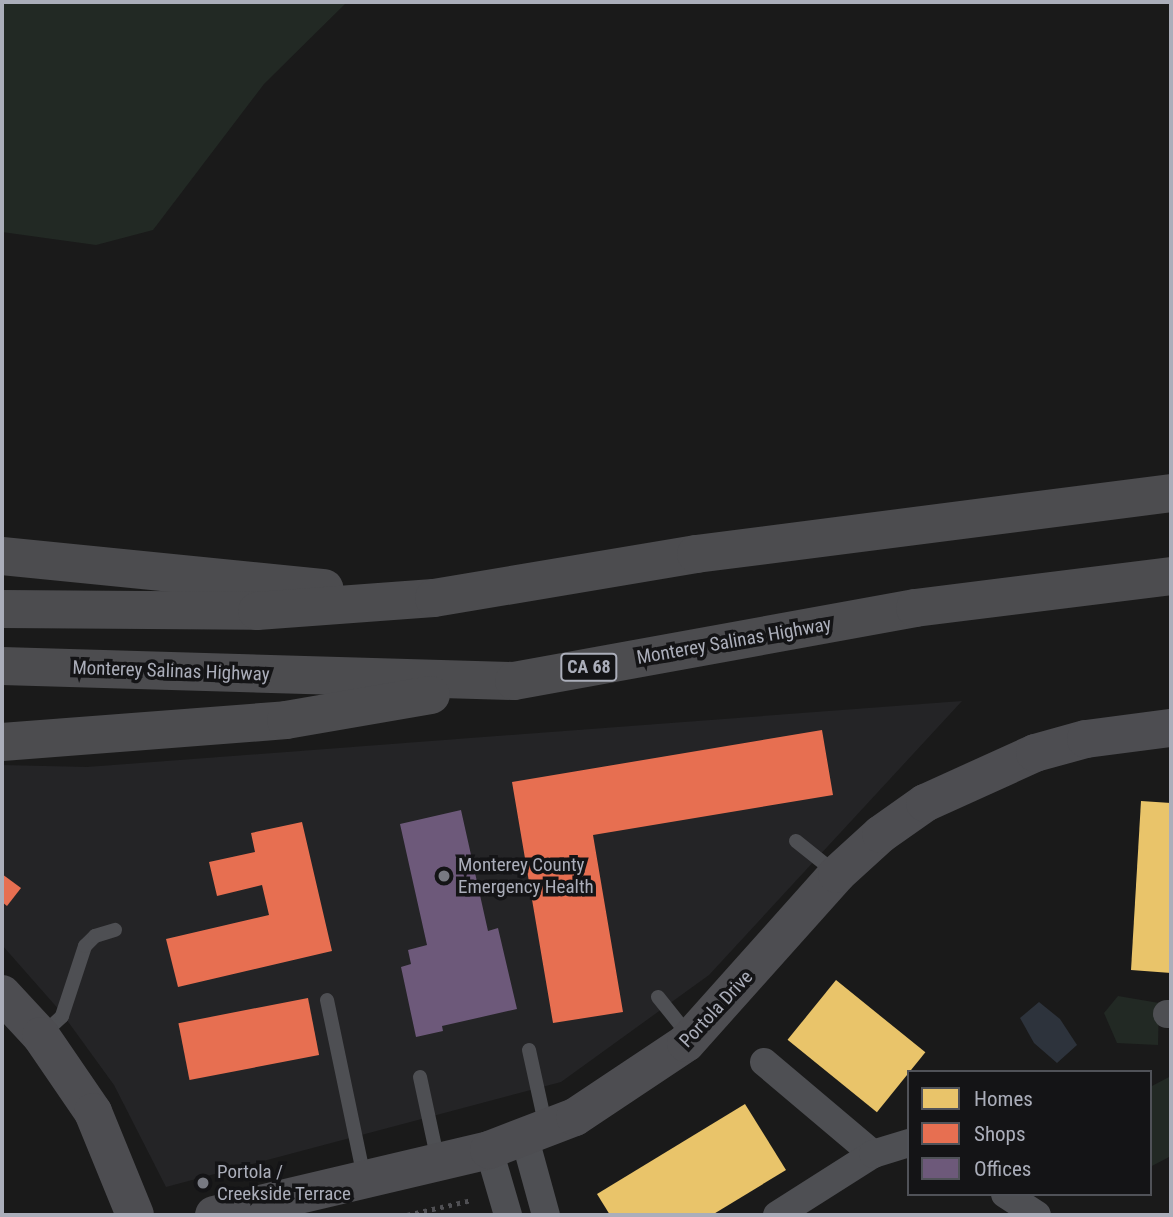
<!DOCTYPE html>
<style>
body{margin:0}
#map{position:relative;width:1173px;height:1217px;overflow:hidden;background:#1a1a1a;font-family:"Roboto Condensed",sans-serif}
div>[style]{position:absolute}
.built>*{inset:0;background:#242426}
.green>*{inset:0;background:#222924}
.water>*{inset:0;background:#2d333c}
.homes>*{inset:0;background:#e9c46a;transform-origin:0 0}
.shops>*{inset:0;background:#e76f51;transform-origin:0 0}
.offices>*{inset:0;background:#6d597a}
.path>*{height:4.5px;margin-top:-2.25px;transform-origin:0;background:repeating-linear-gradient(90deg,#505054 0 3.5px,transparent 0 8.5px)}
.lane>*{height:14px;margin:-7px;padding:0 7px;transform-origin:7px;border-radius:7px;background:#4e4f53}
.street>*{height:28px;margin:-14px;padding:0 14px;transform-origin:14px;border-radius:14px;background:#4e4f53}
.secondary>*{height:38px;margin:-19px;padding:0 19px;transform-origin:19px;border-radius:19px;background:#4d4d51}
.highway>*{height:38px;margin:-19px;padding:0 19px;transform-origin:19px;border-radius:19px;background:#4c4c4f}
.dots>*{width:19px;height:19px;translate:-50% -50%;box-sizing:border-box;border:4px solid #141416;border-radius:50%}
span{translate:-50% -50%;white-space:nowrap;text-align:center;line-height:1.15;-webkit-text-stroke:7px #141416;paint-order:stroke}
.shield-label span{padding:2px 5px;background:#141416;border:2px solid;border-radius:5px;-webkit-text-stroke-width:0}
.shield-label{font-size:18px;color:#abaeba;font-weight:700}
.street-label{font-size:19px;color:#abaeba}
.poi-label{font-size:19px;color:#abaeba}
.left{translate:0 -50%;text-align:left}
.frame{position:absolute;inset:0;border:4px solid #abaeba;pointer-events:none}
.legend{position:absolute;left:907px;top:1070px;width:245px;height:126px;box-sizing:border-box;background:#141416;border:2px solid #505258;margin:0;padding:9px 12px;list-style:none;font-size:21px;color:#abaeba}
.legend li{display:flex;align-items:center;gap:14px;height:35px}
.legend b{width:35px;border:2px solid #505258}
</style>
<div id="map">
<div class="built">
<i style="clip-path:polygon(962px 701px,709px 975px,561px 1082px,166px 1187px,114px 1085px,61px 1012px,2px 945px,2px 765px,87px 767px)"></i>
</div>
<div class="green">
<i style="clip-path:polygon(2px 2px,347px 2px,264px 84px,153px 230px,96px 245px,2px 232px)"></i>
<i style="clip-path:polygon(1118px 996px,1159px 1003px,1158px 1045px,1117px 1043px,1104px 1013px)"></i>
<i style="clip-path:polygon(1171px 1076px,1171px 1156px,1150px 1167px,1150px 1087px)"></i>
</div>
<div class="water">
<i style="clip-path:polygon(1039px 1002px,1060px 1019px,1077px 1045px,1057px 1063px,1034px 1043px,1020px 1018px)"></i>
</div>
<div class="homes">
<i style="clip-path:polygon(1141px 801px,1171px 803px,1171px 973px,1131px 970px)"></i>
<i style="left:836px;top:980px;width:115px;height:77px;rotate:39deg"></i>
<i style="clip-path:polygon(745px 1104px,786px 1170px,712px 1215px,610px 1215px,597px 1194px)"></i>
</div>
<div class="shops">
<i style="clip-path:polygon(822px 730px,833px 795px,593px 835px,623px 1012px,553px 1023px,512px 782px)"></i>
<i style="clip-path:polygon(302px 822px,332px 951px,178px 987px,166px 939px,269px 915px,262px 885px,217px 896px,209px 862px,255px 852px,251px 833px)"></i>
<i style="clip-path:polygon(2px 874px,21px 888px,7px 906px,2px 902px)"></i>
<i style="left:308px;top:998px;width:58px;height:132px;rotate:79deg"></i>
</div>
<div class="offices">
<i style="clip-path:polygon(461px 810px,488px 931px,498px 928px,517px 1009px,442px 1026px,443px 1031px,416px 1037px,401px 967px,411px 964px,408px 950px,427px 945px,400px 824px)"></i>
</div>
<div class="path">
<i style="left:407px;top:1215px;width:67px;rotate:-13deg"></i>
</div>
<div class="lane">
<i style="left:796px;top:841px;width:51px;rotate:38.7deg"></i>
<i style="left:658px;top:997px;width:51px;rotate:51.3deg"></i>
<i style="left:327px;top:1000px;width:181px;rotate:78.2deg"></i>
<i style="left:43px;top:1034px;width:26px;rotate:-43deg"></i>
<i style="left:62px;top:1016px;width:74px;rotate:-71.8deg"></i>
<i style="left:85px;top:946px;width:14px;rotate:-45deg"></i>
<i style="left:95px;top:936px;width:21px;rotate:-17deg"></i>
<i style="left:529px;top:1050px;width:79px;rotate:77.6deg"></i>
<i style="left:420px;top:1077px;width:86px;rotate:77.9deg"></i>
</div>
<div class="street">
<i style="left:1167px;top:1014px;width:4px"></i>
<i style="left:764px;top:1062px;width:143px;rotate:40.2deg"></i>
<i style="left:525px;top:1139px;width:79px;rotate:74.6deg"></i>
<i style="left:489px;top:1150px;width:68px;rotate:73.7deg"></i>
<i style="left:1005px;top:1194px;width:38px;rotate:33deg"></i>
<i style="left:777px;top:1215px;width:114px;rotate:-32.4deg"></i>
<i style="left:873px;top:1154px;width:38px;rotate:-17deg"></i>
</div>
<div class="secondary">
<i style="left:2px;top:994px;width:57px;rotate:47.1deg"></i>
<i style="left:41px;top:1036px;width:92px;rotate:55.6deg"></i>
<i style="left:93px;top:1112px;width:111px;rotate:67.8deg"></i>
<i style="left:214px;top:1215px;width:283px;rotate:-13.3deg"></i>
<i style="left:489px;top:1150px;width:92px;rotate:-21deg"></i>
<i style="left:575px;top:1117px;width:133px;rotate:-33.7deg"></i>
<i style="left:686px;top:1043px;width:227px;rotate:-48.2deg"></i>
<i style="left:837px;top:874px;width:59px;rotate:-42.3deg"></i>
<i style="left:881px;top:834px;width:54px;rotate:-35.2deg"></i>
<i style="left:925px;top:803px;width:121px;rotate:-24.4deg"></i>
<i style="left:1035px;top:753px;width:53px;rotate:-15.4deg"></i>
<i style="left:1086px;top:739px;width:86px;rotate:-7.4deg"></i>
</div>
<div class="highway">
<i style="left:2px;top:556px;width:324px;rotate:5.7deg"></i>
<i style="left:2px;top:609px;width:255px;rotate:0.4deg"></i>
<i style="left:257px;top:611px;width:177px;rotate:-4.2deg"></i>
<i style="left:434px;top:598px;width:266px;rotate:-9.5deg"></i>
<i style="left:696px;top:554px;width:479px;rotate:-7.3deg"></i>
<i style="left:2px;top:666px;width:512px;rotate:1.68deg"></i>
<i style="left:514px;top:681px;width:408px;rotate:-10.3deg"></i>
<i style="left:915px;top:608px;width:258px;rotate:-7.1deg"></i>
<i style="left:2px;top:742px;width:285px;rotate:-4.4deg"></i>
<i style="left:286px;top:720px;width:147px;rotate:-9.8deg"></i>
</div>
<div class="dots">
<i style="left:444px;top:876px;background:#787a82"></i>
<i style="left:203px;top:1183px;background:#787a82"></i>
</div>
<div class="shield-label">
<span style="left:589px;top:667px">CA 68</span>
</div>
<div class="street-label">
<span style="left:734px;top:641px;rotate:-10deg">Monterey Salinas Highway</span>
<span style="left:171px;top:671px;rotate:2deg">Monterey Salinas Highway</span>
<span style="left:716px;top:1009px;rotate:-47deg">Portola Drive</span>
</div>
<div class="poi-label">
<span class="left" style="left:458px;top:876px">Monterey County<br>Emergency Health</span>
<span class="left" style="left:217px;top:1183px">Portola /<br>Creekside Terrace</span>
</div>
<div class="frame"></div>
<ul class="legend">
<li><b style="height:19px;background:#e9c46a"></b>Homes</li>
<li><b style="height:19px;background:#e76f51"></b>Shops</li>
<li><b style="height:19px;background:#6d597a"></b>Offices</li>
</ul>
</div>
